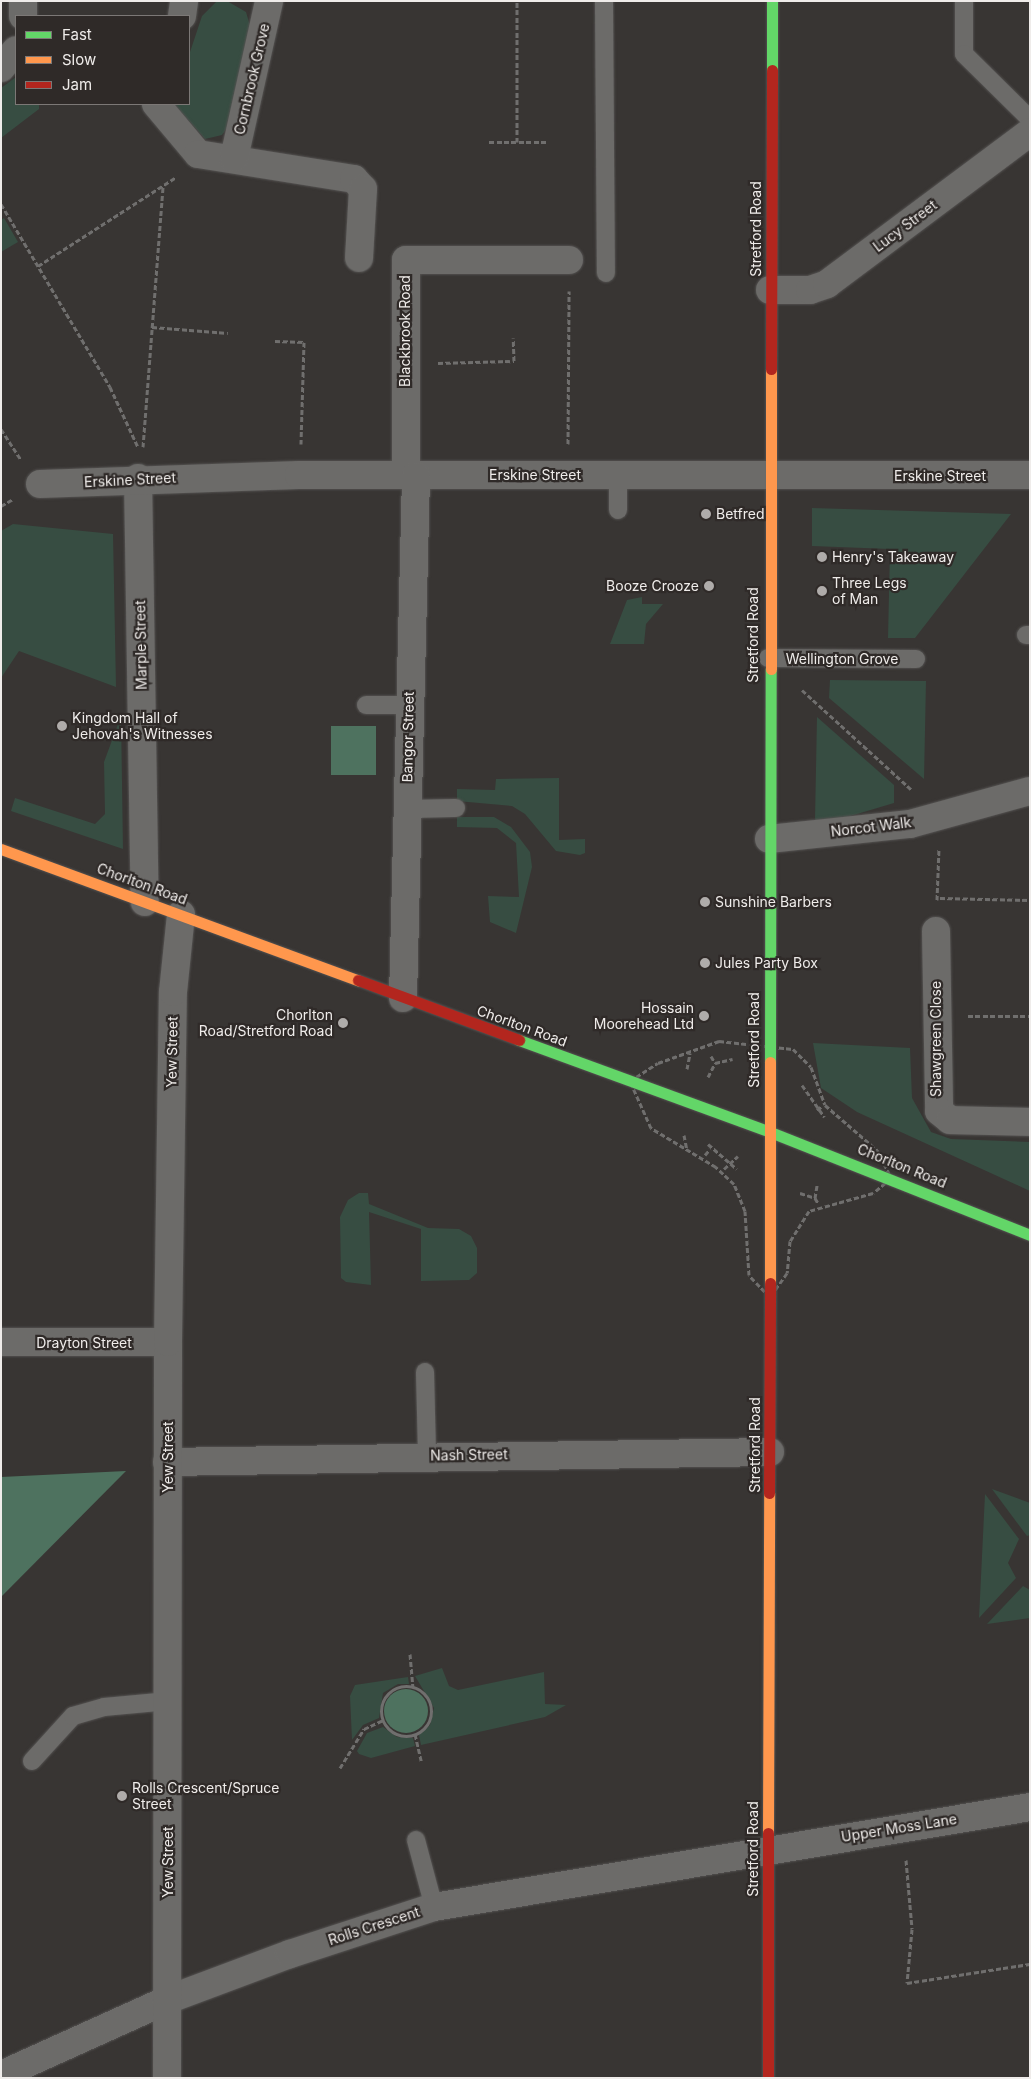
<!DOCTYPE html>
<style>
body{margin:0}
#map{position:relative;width:1031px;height:2079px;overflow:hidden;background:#383533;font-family:Inter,sans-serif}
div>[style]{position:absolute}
.green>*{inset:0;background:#374d42}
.forest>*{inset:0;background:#4e725f;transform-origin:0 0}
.round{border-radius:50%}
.path>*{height:3px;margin-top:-1.5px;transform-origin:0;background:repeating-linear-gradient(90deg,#706f6e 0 5px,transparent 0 7.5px)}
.path>.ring{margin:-1.5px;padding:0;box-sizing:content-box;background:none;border:3px solid #706f6e;border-radius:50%}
.roads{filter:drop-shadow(0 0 1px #545251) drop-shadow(0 0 1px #545251)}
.lane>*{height:18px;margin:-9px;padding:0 9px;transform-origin:9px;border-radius:9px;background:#6c6b69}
.street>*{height:28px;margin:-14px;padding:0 14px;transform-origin:14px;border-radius:14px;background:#6c6b69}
.fast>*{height:11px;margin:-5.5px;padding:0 5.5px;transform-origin:5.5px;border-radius:5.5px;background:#63d668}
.slow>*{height:11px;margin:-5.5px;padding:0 5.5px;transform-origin:5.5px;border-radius:5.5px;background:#ff974d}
.jam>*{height:11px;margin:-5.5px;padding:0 5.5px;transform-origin:5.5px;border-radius:5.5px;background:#b3261e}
.dots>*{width:14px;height:14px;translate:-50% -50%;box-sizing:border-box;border:2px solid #2f2a28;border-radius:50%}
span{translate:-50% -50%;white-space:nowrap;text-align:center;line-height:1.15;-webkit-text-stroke:4.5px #2f2a28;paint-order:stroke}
.street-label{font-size:14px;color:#efecea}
.poi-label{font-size:14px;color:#efecea}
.left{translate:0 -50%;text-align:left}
.right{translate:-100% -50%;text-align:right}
.frame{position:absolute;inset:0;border:2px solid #efecea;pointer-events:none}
.legend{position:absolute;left:15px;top:15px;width:175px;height:90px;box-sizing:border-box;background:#2f2a28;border:1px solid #7c7876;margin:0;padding:6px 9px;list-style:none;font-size:15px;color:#efecea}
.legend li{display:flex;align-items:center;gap:10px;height:25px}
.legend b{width:25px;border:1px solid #7c7876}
</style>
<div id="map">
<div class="green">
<i style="clip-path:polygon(227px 1px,246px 12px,251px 29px,229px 125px,222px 135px,205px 139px,174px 104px,189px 104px,189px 55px,202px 16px,216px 2px)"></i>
<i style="clip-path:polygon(16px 77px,16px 104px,39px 104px,39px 109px,1px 138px,1px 88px)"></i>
<i style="clip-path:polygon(4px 218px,18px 242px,1px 252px,1px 220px)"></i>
<i style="clip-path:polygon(812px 508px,1011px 514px,915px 638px,888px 638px,890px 549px,812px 546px)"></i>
<i style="clip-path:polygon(13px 524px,113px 534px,116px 687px,19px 651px,1px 678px,1px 531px)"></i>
<i style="clip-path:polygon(642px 597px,642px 604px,663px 604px,646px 624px,644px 644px,610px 644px,627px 600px)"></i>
<i style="clip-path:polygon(830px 680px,926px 681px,924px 779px,829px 698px)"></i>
<i style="clip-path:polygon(121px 716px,123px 849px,11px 811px,15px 798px,95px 824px,105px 814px,104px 762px)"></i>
<i style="clip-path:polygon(817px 717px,894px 785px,894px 803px,837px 820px,815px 820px)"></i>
<i style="clip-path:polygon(559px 778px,559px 840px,585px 839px,585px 853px,580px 855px,556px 851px,525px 814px,512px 806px,457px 801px,457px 789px,495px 790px,496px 779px)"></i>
<i style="clip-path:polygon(457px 817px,494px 817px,511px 827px,530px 852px,532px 867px,516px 933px,490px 922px,488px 896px,519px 897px,516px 843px,497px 828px,457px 827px)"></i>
<i style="clip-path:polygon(813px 1043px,910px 1048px,912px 1098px,931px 1132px,951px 1139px,1030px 1142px,1030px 1191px,857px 1112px,821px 1088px)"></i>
<i style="clip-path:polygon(359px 1193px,368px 1193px,369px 1204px,428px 1228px,459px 1229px,471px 1236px,477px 1248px,477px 1273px,469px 1280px,421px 1281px,421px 1229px,369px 1212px,371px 1285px,346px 1282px,341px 1278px,340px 1217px,348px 1200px)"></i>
<i style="clip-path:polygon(992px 1489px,1030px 1503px,1030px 1535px,1027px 1536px)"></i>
<i style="clip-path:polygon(985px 1494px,1019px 1539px,1008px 1563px,1016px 1578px,979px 1618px)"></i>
<i style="clip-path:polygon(1023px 1586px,1030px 1590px,1030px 1618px,987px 1624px)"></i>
<i style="clip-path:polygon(442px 1668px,449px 1686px,458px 1690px,544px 1672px,545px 1704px,566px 1705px,545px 1717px,421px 1745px,419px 1735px,430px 1725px,434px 1708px,415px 1676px)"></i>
<i style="clip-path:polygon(408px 1677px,409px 1684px,398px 1684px,383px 1693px,379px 1718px,363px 1725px,352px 1740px,350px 1696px,355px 1685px)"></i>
<i style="clip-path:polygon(383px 1727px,397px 1737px,413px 1738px,415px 1746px,371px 1758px,359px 1754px,357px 1751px,367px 1733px)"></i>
</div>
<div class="forest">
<i style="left:331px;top:726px;width:45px;height:49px"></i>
<i style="clip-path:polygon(126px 1471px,1px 1597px,1px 1477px)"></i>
<i class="round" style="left:384px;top:1689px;width:44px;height:44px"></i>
</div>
<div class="path">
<i style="left:489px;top:142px;width:58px"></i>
<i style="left:517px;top:142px;width:141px;rotate:-90deg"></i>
<i style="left:1px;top:204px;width:213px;rotate:59.2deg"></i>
<i style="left:110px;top:387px;width:66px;rotate:65deg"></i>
<i style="left:38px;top:266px;width:164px;rotate:-32.8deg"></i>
<i style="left:152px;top:327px;width:76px;rotate:4.5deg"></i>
<i style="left:275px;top:341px;width:29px;rotate:2deg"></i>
<i style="left:304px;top:342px;width:102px;rotate:91.7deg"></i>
<i style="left:438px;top:363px;width:76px;rotate:-1.5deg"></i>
<i style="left:514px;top:361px;width:23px;rotate:-92deg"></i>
<i style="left:1px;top:429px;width:37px;rotate:57deg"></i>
<i style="left:568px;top:444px;width:153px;rotate:-89.6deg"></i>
<i style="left:143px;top:447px;width:262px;rotate:-85.6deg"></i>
<i style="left:1px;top:506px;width:14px;rotate:-30deg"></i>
<i style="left:802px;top:690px;width:149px;rotate:42.3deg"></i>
<i style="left:940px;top:898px;width:90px;rotate:1.3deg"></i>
<i style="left:937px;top:900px;width:51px;rotate:-87.8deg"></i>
<i style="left:968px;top:1016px;width:62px"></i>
<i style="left:719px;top:1041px;width:74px;rotate:6.2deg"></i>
<i style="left:793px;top:1049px;width:25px;rotate:45deg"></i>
<i style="left:811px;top:1067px;width:40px;rotate:69.8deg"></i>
<i style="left:825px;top:1105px;width:69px;rotate:40.9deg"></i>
<i style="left:877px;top:1150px;width:31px;rotate:63deg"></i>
<i style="left:891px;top:1178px;width:23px;rotate:140deg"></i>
<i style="left:873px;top:1193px;width:66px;rotate:164.3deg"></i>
<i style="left:809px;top:1211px;width:36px;rotate:122deg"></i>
<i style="left:790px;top:1241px;width:32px;rotate:95deg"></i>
<i style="left:787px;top:1273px;width:29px;rotate:125deg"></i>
<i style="left:770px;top:1297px;width:30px;rotate:-134deg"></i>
<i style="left:749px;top:1275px;width:64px;rotate:-93.6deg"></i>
<i style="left:745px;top:1211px;width:29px;rotate:-112deg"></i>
<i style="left:734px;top:1184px;width:25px;rotate:-137deg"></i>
<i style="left:716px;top:1167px;width:76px;rotate:-149deg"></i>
<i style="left:651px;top:1128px;width:51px;rotate:-114.1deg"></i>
<i style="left:630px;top:1081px;width:33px;rotate:-33deg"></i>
<i style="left:658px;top:1063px;width:65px;rotate:-19.8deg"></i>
<i style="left:711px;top:1056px;width:8px;rotate:60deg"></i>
<i style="left:687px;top:1069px;width:16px;rotate:-79deg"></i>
<i style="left:708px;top:1077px;width:16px;rotate:-63deg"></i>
<i style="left:715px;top:1063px;width:18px;rotate:-13deg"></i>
<i style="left:802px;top:1085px;width:39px;rotate:55deg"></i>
<i style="left:817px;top:1110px;width:6px;rotate:-39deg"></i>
<i style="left:684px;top:1135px;width:15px;rotate:79deg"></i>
<i style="left:708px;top:1144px;width:38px;rotate:41deg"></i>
<i style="left:705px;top:1155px;width:8px;rotate:-50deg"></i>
<i style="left:724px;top:1169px;width:19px;rotate:-43deg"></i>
<i style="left:800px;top:1193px;width:16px;rotate:18deg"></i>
<i style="left:815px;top:1198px;width:13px;rotate:-81deg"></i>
<i style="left:815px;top:1198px;width:6px;rotate:59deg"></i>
<i style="left:410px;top:1654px;width:33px;rotate:85deg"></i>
<i class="ring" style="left:381px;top:1686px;width:47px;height:47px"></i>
<i style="left:415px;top:1734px;width:28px;rotate:77deg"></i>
<i style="left:340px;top:1768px;width:46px;rotate:-58.4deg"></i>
<i style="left:364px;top:1729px;width:21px;rotate:-25deg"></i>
<i style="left:906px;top:1860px;width:69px;rotate:85deg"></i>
<i style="left:912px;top:1929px;width:54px;rotate:95.3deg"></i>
<i style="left:907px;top:1983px;width:124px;rotate:-8.8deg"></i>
</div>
<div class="roads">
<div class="lane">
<i style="left:604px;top:1px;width:272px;rotate:89.6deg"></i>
<i style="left:964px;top:1px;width:53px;rotate:90deg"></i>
<i style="left:964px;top:54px;width:93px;rotate:44.6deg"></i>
<i style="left:618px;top:510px;width:35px;rotate:-90deg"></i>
<i style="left:1026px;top:635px;width:4px"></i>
<i style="left:768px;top:658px;width:148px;rotate:0.4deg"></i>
<i style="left:366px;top:705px;width:43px"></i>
<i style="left:407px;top:809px;width:49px;rotate:-1.2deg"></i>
<i style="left:425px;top:1372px;width:83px;rotate:88.6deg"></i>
<i style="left:32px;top:1761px;width:61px;rotate:-47.7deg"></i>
<i style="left:73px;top:1716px;width:32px;rotate:-16deg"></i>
<i style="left:104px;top:1707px;width:65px;rotate:-5.3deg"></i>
<i style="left:416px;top:1840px;width:69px;rotate:75deg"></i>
</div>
<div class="street">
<i style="left:23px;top:16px;width:15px;rotate:-90deg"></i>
<i style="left:182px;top:16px;width:15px;rotate:-82deg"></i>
<i style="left:1px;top:68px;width:23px;rotate:-50deg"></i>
<i style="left:156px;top:104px;width:65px;rotate:50deg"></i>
<i style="left:198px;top:154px;width:158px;rotate:9.1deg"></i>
<i style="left:354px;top:179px;width:13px;rotate:48deg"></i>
<i style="left:363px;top:189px;width:69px;rotate:93.3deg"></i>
<i style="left:234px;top:158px;width:161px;rotate:-77.4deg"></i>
<i style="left:770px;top:290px;width:40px"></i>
<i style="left:810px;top:290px;width:18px;rotate:-19deg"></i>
<i style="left:827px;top:284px;width:254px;rotate:-36.8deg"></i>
<i style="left:406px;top:475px;width:215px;rotate:-90deg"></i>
<i style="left:406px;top:260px;width:163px"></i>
<i style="left:138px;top:478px;width:424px;rotate:89.1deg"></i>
<i style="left:40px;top:484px;width:259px;rotate:-2deg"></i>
<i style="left:299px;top:475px;width:731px"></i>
<i style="left:769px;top:839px;width:142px;rotate:-6.1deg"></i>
<i style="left:910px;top:824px;width:124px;rotate:-15.4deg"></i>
<i style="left:936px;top:931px;width:180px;rotate:89deg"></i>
<i style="left:939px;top:1111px;width:14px;rotate:39deg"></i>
<i style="left:950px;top:1120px;width:80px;rotate:1.4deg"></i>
<i style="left:403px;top:998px;width:522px;rotate:-88.57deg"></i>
<i style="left:1px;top:1342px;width:167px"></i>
<i style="left:167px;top:1462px;width:603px;rotate:-0.95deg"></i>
<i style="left:1px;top:2075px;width:182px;rotate:-24.3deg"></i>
<i style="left:167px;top:2000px;width:131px;rotate:-20.5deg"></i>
<i style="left:290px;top:1954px;width:151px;rotate:-18.1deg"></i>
<i style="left:434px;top:1907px;width:604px;rotate:-9.52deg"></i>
<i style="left:167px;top:2078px;width:736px;rotate:-89.92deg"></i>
<i style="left:168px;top:1342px;width:350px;rotate:-89.2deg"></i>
<i style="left:173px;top:992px;width:78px;rotate:-84.1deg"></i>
</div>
<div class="fast">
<i style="left:772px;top:70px;width:69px;rotate:-90deg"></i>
<i style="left:519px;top:1040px;width:267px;rotate:20.1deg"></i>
<i style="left:770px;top:1062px;width:393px;rotate:-89.9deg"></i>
<i style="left:770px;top:1132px;width:280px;rotate:21.6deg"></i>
</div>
<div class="slow">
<i style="left:771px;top:669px;width:300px;rotate:-90deg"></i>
<i style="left:1px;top:849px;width:380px;rotate:20.2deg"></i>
<i style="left:770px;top:1283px;width:221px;rotate:-90deg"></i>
<i style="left:768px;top:1833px;width:340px;rotate:-89.8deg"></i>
</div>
<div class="jam">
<i style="left:771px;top:369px;width:299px;rotate:-89.8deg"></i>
<i style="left:358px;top:980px;width:172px;rotate:20.4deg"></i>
<i style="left:769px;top:1493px;width:210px;rotate:-89.7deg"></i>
<i style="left:768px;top:2078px;width:245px;rotate:-90deg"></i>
</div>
</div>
<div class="dots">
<i style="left:706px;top:514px;background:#afacaa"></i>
<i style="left:822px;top:557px;background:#afacaa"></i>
<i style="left:709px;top:586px;background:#afacaa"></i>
<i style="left:822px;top:591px;background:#afacaa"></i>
<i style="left:62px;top:726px;background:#afacaa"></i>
<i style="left:705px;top:902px;background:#afacaa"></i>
<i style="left:705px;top:963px;background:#afacaa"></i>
<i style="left:704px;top:1016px;background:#afacaa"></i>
<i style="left:343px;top:1023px;background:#afacaa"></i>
<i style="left:122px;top:1796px;background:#afacaa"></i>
</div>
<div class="street-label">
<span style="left:252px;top:79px;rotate:-77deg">Cornbrook Grove</span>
<span style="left:905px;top:226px;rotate:-37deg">Lucy Street</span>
<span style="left:756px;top:229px;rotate:-90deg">Stretford Road</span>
<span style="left:405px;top:331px;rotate:-90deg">Blackbrook Road</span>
<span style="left:535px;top:475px">Erskine Street</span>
<span style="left:940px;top:476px">Erskine Street</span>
<span style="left:130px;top:480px;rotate:-3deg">Erskine Street</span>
<span style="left:753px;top:635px;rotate:-90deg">Stretford Road</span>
<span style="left:141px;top:645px;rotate:-91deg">Marple Street</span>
<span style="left:842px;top:659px">Wellington Grove</span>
<span style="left:408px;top:737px;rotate:-89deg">Bangor Street</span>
<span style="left:871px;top:827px;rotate:-7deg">Norcot Walk</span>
<span style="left:142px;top:884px;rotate:20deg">Chorlton Road</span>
<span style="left:522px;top:1026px;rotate:20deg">Chorlton Road</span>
<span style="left:936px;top:1039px;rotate:-90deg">Shawgreen Close</span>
<span style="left:754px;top:1040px;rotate:-90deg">Stretford Road</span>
<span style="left:172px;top:1052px;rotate:-89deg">Yew Street</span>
<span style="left:902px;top:1166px;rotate:22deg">Chorlton Road</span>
<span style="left:84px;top:1343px">Drayton Street</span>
<span style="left:755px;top:1445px;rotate:-90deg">Stretford Road</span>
<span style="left:469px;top:1455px;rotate:-1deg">Nash Street</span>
<span style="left:168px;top:1457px;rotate:-90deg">Yew Street</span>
<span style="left:899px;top:1828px;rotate:-9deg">Upper Moss Lane</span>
<span style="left:753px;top:1849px;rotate:-90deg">Stretford Road</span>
<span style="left:168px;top:1862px;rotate:-90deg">Yew Street</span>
<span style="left:374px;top:1926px;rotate:-18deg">Rolls Crescent</span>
</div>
<div class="poi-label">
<span class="left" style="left:716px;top:514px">Betfred</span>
<span class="left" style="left:832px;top:557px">Henry's Takeaway</span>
<span class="left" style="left:832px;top:591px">Three Legs<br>of Man</span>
<span class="right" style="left:699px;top:586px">Booze Crooze</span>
<span class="left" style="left:72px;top:726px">Kingdom Hall of<br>Jehovah's Witnesses</span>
<span class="left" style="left:715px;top:902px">Sunshine Barbers</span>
<span class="left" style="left:715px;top:963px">Jules Party Box</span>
<span class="right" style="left:694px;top:1016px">Hossain<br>Moorehead Ltd</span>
<span class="right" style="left:333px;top:1023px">Chorlton<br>Road/Stretford Road</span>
<span class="left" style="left:132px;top:1796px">Rolls Crescent/Spruce<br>Street</span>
</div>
<div class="frame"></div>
<ul class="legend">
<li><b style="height:6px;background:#63d668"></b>Fast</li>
<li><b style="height:6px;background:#ff974d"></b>Slow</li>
<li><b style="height:6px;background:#b3261e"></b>Jam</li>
</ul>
</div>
